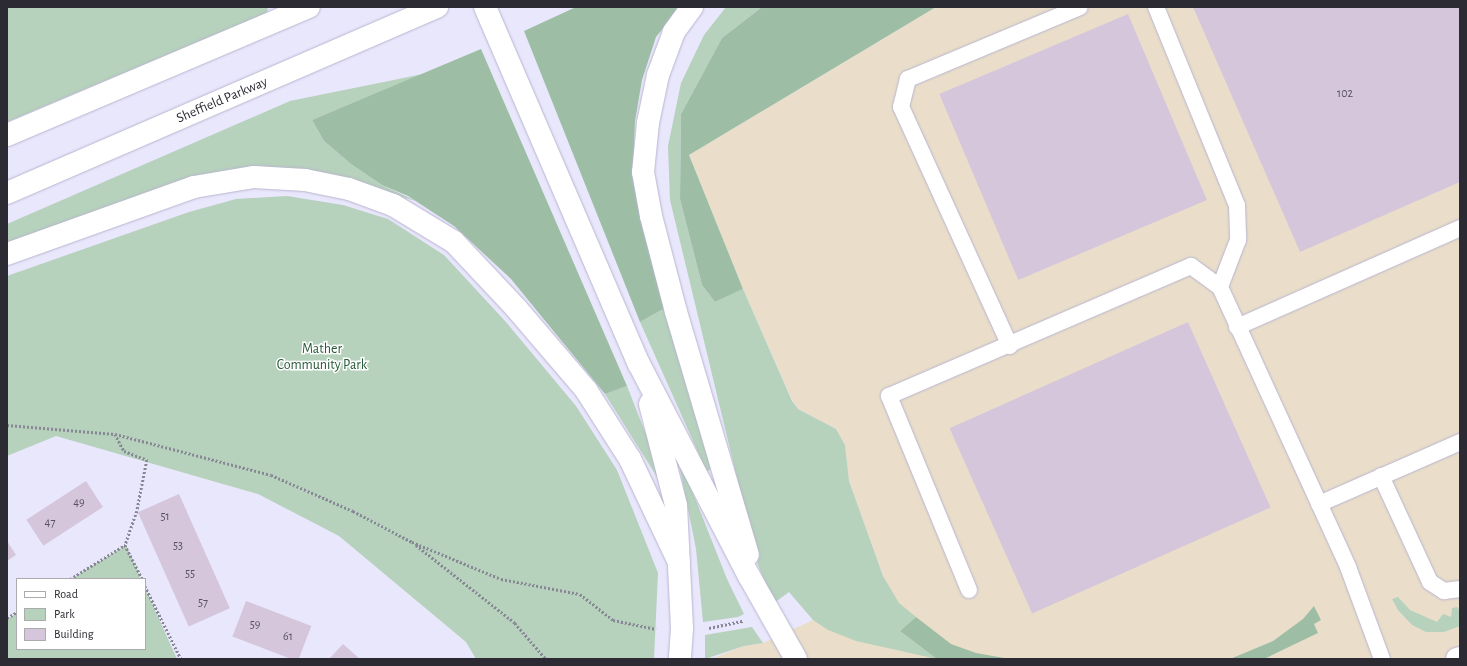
<!DOCTYPE html>
<style>
body{margin:0}
#map{position:relative;width:1467px;height:666px;overflow:hidden;background:#e9e7fc;font-family:"Alegreya Sans",sans-serif}
div>[style]{position:absolute}
.industrial>*{inset:0;background:#eadeca}
.green>*{inset:0;background:#b6d1bc}
.forest>*{inset:0;background:#9dbea5}
.building>*{inset:0;background:#d5c6dc;transform-origin:0 0}
.path>*{height:2.5px;margin-top:-1.25px;transform-origin:0;background:repeating-linear-gradient(90deg,#888795 0 2px,transparent 0 4px)}
.roads{filter:drop-shadow(0 0 1px #b8b5ce) drop-shadow(0 0 1px #b8b5ce)}
.service>*{height:16px;margin:-8px;padding:0 8px;transform-origin:8px;border-radius:8px;background:#fff}
.minor>*{height:22px;margin:-11px;padding:0 11px;transform-origin:11px;border-radius:11px;background:#fff}
.trunk>*{height:22px;margin:-11px;padding:0 11px;transform-origin:11px;border-radius:11px;background:#fff}
span{translate:-50% -50%;white-space:nowrap;text-align:center;line-height:1.15;-webkit-text-stroke:3px #fff;paint-order:stroke}
.number-label{font-size:12px;color:#56525e}
.number-label span{-webkit-text-stroke-width:0}
.street-label{font-size:14px;color:#2c2b34}
.park-label{font-size:14px;color:#255836}
.frame{position:absolute;inset:0;border:8px solid #2c2b34;pointer-events:none}
.legend{position:absolute;left:16px;top:578px;width:130px;height:72px;box-sizing:border-box;background:#fff;border:1px solid #abaaae;margin:0;padding:5px 7px;list-style:none;font-size:12px;color:#2c2b34}
.legend li{display:flex;align-items:center;gap:8px;height:20px}
.legend b{width:20px;border:1px solid #abaaae}
</style>
<div id="map">
<div class="industrial">
<i style="clip-path:polygon(936px 7px,1460px 7px,1460px 659px,711px 659px,744px 646px,763px 643px,813px 620px,883px 576px,849px 481px,845px 445px,836px 429px,798px 409px,792px 400px,743px 289px,689px 155px)"></i>
</div>
<div class="green">
<i style="clip-path:polygon(7px 7px,268px 7px,267px 13px,7px 122px)"></i>
<i style="clip-path:polygon(726px 7px,762px 7px,722px 38px,681px 114px,680px 199px,702px 285px,715px 302px,743px 289px,792px 401px,798px 409px,836px 429px,845px 445px,849px 481px,883px 576px,899px 603px,916px 617px,900px 631px,937px 659px,856px 641px,828px 630px,813px 620px,789px 592px,774px 603px,758px 565px,670px 200px,668px 146px,681px 83px,704px 35px)"></i>
<i style="clip-path:polygon(423px 74px,312px 120px,324px 141px,351px 164px,382px 185px,416px 201px,376px 190px,271px 171px,7px 250px,7px 224px,290px 101px)"></i>
<i style="clip-path:polygon(287px 196px,343px 205px,388px 219px,444px 255px,506px 322px,576px 406px,617px 470px,658px 573px,654px 659px,476px 659px,466px 642px,339px 536px,258px 494px,56px 436px,7px 456px,7px 276px,189px 212px,236px 199px)"></i>
<i style="clip-path:polygon(665px 308px,711px 469px,708px 471px,706px 470px,640px 322px)"></i>
<i style="clip-path:polygon(627px 386px,661px 473px,660px 476px,657px 477px,605px 394px)"></i>
<i style="clip-path:polygon(683px 468px,727px 579px,744px 614px,738px 617px,703px 622px,696px 549px,680px 469px)"></i>
<i style="clip-path:polygon(126px 545px,141px 579px,71px 579px)"></i>
<i style="clip-path:polygon(145px 588px,177px 659px,7px 659px,7px 619px,17px 613px,17px 649px,145px 649px)"></i>
<i style="clip-path:polygon(1398px 597px,1410px 610px,1437px 622px,1443px 614px,1451px 617px,1452px 608px,1457px 607px,1460px 611px,1460px 626px,1444px 632px,1426px 632px,1412px 625px,1398px 610px,1392px 599px)"></i>
<i style="clip-path:polygon(752px 627px,763px 643px,744px 646px,705px 659px,705px 635px)"></i>
</div>
<div class="forest">
<i style="clip-path:polygon(576px 7px,680px 7px,656px 37px,642px 80px,635px 121px,633px 173px,665px 308px,640px 322px,524px 31px)"></i>
<i style="clip-path:polygon(762px 7px,936px 7px,689px 155px,743px 289px,715px 302px,702px 285px,680px 199px,681px 114px,722px 38px)"></i>
<i style="clip-path:polygon(481px 49px,627px 386px,605px 394px,511px 279px,454px 226px,408px 196px,382px 185px,351px 164px,324px 141px,312px 120px)"></i>
<i style="clip-path:polygon(1314px 606px,1321px 620px,1314px 624px,1318px 633px,1264px 659px,1230px 659px,1273px 641px,1303px 619px)"></i>
<i style="clip-path:polygon(916px 617px,951px 644px,976px 653px,1010px 659px,937px 659px,900px 631px)"></i>
</div>
<div class="building">
<i style="clip-path:polygon(1193px 7px,1460px 7px,1460px 182px,1300px 252px)"></i>
<i style="left:1128px;top:14px;width:202px;height:205px;rotate:67deg"></i>
<i style="left:1188px;top:322px;width:203px;height:261px;rotate:66deg"></i>
<i style="left:86px;top:481px;width:31px;height:71px;rotate:57deg"></i>
<i style="left:179px;top:494px;width:125px;height:45px;rotate:66deg"></i>
<i style="clip-path:polygon(7px 541px,16px 555px,7px 561px)"></i>
<i style="left:246px;top:601px;width:70px;height:38px;rotate:21deg"></i>
<i style="clip-path:polygon(343px 644px,360px 659px,329px 659px)"></i>
</div>
<div class="path">
<i style="left:7px;top:425px;width:108px;rotate:4.8deg"></i>
<i style="left:115px;top:434px;width:161px;rotate:14.7deg"></i>
<i style="left:271px;top:475px;width:90px;rotate:23.7deg"></i>
<i style="left:353px;top:511px;width:67px;rotate:27.7deg"></i>
<i style="left:412px;top:542px;width:96px;rotate:22.6deg"></i>
<i style="left:501px;top:579px;width:80px;rotate:10.8deg"></i>
<i style="left:580px;top:594px;width:42px;rotate:38.2deg"></i>
<i style="left:613px;top:620px;width:44px;rotate:11.8deg"></i>
<i style="left:115px;top:434px;width:19px;rotate:62deg"></i>
<i style="left:124px;top:451px;width:25px;rotate:21deg"></i>
<i style="left:147px;top:460px;width:52px;rotate:101.1deg"></i>
<i style="left:137px;top:511px;width:36px;rotate:109deg"></i>
<i style="left:125px;top:545px;width:38px;rotate:63deg"></i>
<i style="left:416px;top:545px;width:126px;rotate:38.2deg"></i>
<i style="left:515px;top:623px;width:48px;rotate:49.3deg"></i>
<i style="left:70px;top:579px;width:65px;rotate:-31.7deg"></i>
<i style="left:145px;top:586px;width:81px;rotate:63.7deg"></i>
<i style="left:7px;top:618px;width:12px;rotate:-31deg"></i>
<i style="left:709px;top:628px;width:35px;rotate:-12deg"></i>
</div>
<div class="roads">
<div class="service">
<i style="left:1156px;top:7px;width:214px;rotate:67.8deg"></i>
<i style="left:1237px;top:205px;width:35px;rotate:88deg"></i>
<i style="left:1238px;top:240px;width:50px;rotate:111deg"></i>
<i style="left:1237px;top:327px;width:244px;rotate:-23.9deg"></i>
<i style="left:1010px;top:346px;width:263px;rotate:-114.5deg"></i>
<i style="left:901px;top:107px;width:29px;rotate:-76deg"></i>
<i style="left:908px;top:79px;width:186px;rotate:-22.7deg"></i>
<i style="left:1381px;top:476px;width:117px;rotate:65.2deg"></i>
<i style="left:1430px;top:582px;width:17px;rotate:33deg"></i>
<i style="left:1444px;top:591px;width:16px;rotate:-7deg"></i>
<i style="left:1319px;top:504px;width:154px;rotate:-23.7deg"></i>
<i style="left:969px;top:590px;width:210px;rotate:-112.4deg"></i>
<i style="left:889px;top:396px;width:329px;rotate:-23.3deg"></i>
<i style="left:1191px;top:266px;width:36px;rotate:36deg"></i>
<i style="left:1220px;top:287px;width:308px;rotate:65.4deg"></i>
<i style="left:1348px;top:567px;width:98px;rotate:69.7deg"></i>
</div>
<div class="minor">
<i style="left:1457px;top:659px;width:3px;rotate:-18deg"></i>
</div>
<div class="trunk">
<i style="left:485px;top:7px;width:389px;rotate:66.7deg"></i>
<i style="left:639px;top:364px;width:239px;rotate:62.6deg"></i>
<i style="left:749px;top:576px;width:95px;rotate:60.5deg"></i>
<i style="left:692px;top:7px;width:31px;rotate:126deg"></i>
<i style="left:674px;top:32px;width:46px;rotate:110.4deg"></i>
<i style="left:658px;top:75px;width:49px;rotate:101.8deg"></i>
<i style="left:648px;top:123px;width:49px;rotate:95.8deg"></i>
<i style="left:643px;top:172px;width:45px;rotate:79.7deg"></i>
<i style="left:651px;top:216px;width:99px;rotate:75.4deg"></i>
<i style="left:676px;top:312px;width:253px;rotate:73.5deg"></i>
<i style="left:7px;top:135px;width:328px;rotate:-23deg"></i>
<i style="left:7px;top:193px;width:469px;rotate:-23.4deg"></i>
<i style="left:7px;top:254px;width:199px;rotate:-19.7deg"></i>
<i style="left:194px;top:187px;width:61px;rotate:-9.5deg"></i>
<i style="left:254px;top:177px;width:51px;rotate:3.4deg"></i>
<i style="left:305px;top:180px;width:45px;rotate:11.6deg"></i>
<i style="left:349px;top:189px;width:47px;rotate:20deg"></i>
<i style="left:393px;top:205px;width:71px;rotate:31.2deg"></i>
<i style="left:454px;top:242px;width:91px;rotate:46.8deg"></i>
<i style="left:516px;top:308px;width:108px;rotate:49.5deg"></i>
<i style="left:586px;top:390px;width:82px;rotate:57.5deg"></i>
<i style="left:630px;top:459px;width:114px;rotate:64.6deg"></i>
<i style="left:650px;top:404px;width:104px;rotate:75.6deg"></i>
<i style="left:676px;top:505px;width:123px;rotate:87.2deg"></i>
<i style="left:682px;top:628px;width:31px;rotate:94deg"></i>
</div>
</div>
<div class="number-label">
<span style="left:1345px;top:94px">102</span>
<span style="left:79px;top:503px">49</span>
<span style="left:165px;top:517px">51</span>
<span style="left:50px;top:523px">47</span>
<span style="left:178px;top:546px">53</span>
<span style="left:190px;top:574px">55</span>
<span style="left:203px;top:603px">57</span>
<span style="left:255px;top:625px">59</span>
<span style="left:288px;top:637px">61</span>
</div>
<div class="street-label">
<span style="left:222px;top:100px;rotate:-23deg">Sheffield Parkway</span>
</div>
<div class="park-label">
<span style="left:322px;top:357px">Mather<br>Community Park</span>
</div>
<div class="frame"></div>
<ul class="legend">
<li><b style="height:5px;background:#fff"></b>Road</li>
<li><b style="height:11px;background:#b6d1bc"></b>Park</li>
<li><b style="height:11px;background:#d5c6dc"></b>Building</li>
</ul>
</div>
